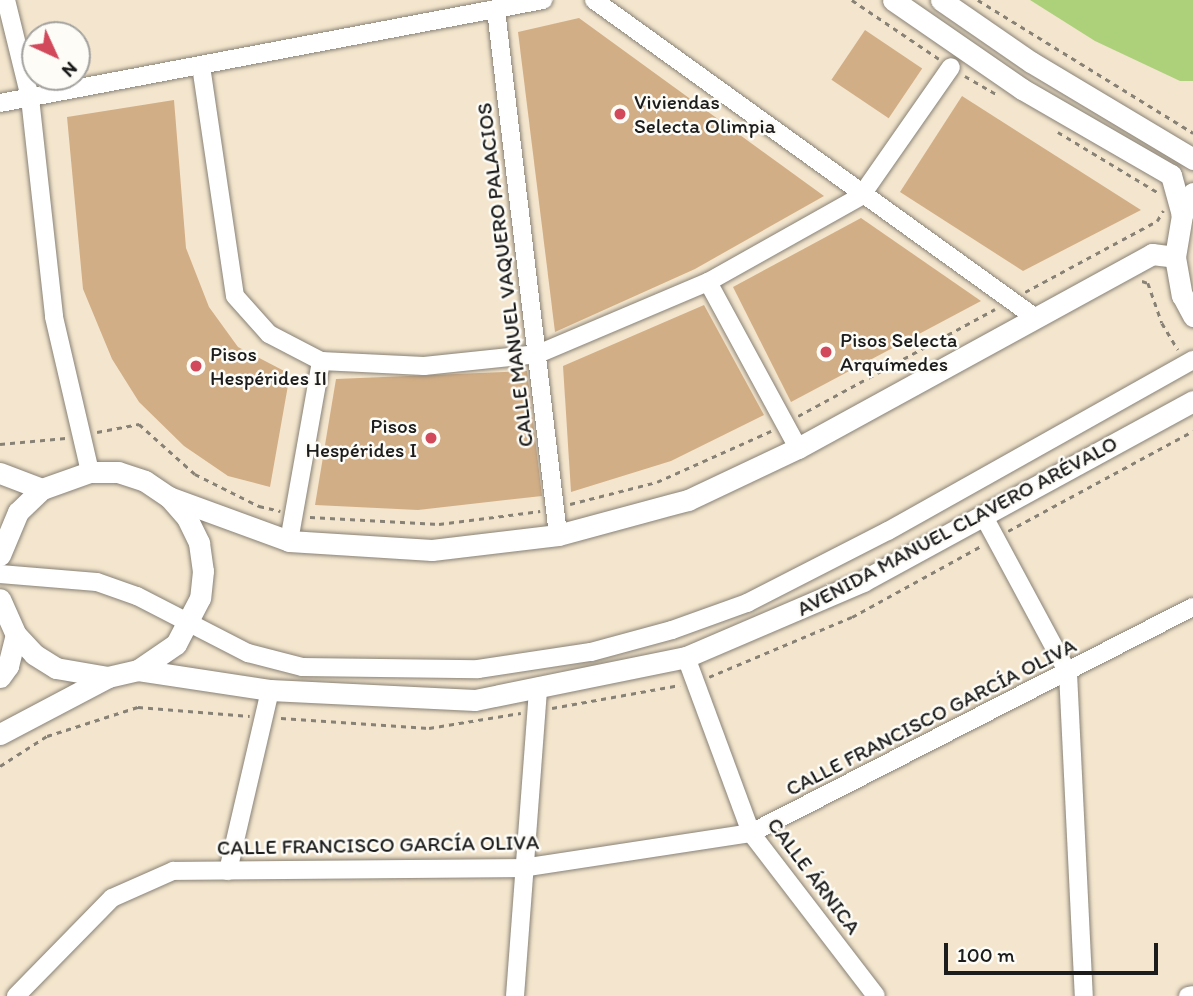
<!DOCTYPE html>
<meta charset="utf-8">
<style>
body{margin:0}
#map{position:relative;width:1193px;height:996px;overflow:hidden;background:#f4e6ce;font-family:Itim,sans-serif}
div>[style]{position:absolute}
.green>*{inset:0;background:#add17b}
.building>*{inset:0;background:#d2ae86;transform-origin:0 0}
.path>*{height:2.5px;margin-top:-1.25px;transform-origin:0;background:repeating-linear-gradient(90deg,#888175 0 5px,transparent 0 10px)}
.roads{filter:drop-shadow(0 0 2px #888175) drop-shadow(0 0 2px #888175)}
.minor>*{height:18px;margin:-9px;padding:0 9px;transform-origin:9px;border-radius:9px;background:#fff}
.major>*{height:21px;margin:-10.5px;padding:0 10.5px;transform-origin:10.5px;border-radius:10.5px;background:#fff}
.dots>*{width:19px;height:19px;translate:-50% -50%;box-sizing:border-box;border:4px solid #fdfcf7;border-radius:50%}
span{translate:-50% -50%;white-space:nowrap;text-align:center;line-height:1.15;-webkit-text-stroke:5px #fdfcf7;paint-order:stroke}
.poi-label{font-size:21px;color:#1c1c1c}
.left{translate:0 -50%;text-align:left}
.right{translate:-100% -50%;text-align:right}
.street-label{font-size:21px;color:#1c1c1c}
.north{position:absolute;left:21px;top:21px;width:70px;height:70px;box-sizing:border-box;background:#fdfcf7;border:2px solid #a3a29f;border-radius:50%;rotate:135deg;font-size:19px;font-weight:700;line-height:28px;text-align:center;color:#1c1c1c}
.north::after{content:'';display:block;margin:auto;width:24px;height:32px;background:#d1495b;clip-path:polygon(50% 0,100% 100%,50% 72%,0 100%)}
.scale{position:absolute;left:944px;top:943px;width:214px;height:32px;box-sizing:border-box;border:4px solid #1c1c1c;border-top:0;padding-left:9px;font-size:21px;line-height:24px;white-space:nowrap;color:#1c1c1c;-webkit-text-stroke:5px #fdfcf7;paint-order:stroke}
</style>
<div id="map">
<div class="green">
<i style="clip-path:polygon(1030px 0,1193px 0,1193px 81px,1180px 81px,1095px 41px)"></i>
</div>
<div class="building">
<i style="clip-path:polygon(579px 18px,824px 196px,695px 269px,555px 332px,518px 32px)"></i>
<i style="left:865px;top:30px;width:69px;height:60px;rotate:34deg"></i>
<i style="clip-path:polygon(962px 96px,1141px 210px,1023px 271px,900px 192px)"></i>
<i style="clip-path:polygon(174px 100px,186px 248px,209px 307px,238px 347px,290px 374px,270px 487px,228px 476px,184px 446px,139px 402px,112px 359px,83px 289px,67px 117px)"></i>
<i style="clip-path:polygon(861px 218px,981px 301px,791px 402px,733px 287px)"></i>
<i style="clip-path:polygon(704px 305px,764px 415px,671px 461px,571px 492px,563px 366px)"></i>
<i style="clip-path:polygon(527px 371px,542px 496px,418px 510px,315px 505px,336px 379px)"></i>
</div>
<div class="path">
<i style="left:852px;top:0;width:105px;rotate:34.1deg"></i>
<i style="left:978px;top:0;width:253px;rotate:31.7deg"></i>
<i style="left:965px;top:76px;width:39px;rotate:30deg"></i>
<i style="left:1058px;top:132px;width:116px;rotate:31.2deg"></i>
<i style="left:1142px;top:281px;width:6px;rotate:18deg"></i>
<i style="left:1148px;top:283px;width:42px;rotate:70.7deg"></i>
<i style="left:1162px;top:323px;width:31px;rotate:59deg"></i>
<i style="left:1025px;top:292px;width:150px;rotate:-28.3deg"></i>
<i style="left:1157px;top:221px;width:12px;rotate:-59deg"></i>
<i style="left:798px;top:416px;width:224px;rotate:-28.5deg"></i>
<i style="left:97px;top:432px;width:43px;rotate:-10.8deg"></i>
<i style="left:139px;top:424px;width:75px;rotate:41.8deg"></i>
<i style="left:195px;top:474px;width:72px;rotate:26.6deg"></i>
<i style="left:259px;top:506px;width:22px;rotate:13deg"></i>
<i style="left:0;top:444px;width:66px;rotate:-5.2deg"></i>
<i style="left:570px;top:504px;width:90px;rotate:-14.2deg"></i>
<i style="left:657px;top:482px;width:125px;rotate:-24.1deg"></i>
<i style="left:310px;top:517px;width:129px;rotate:3.1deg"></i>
<i style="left:439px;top:524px;width:102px;rotate:-7.3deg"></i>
<i style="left:1008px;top:531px;width:210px;rotate:-28.4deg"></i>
<i style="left:709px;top:677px;width:155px;rotate:-22.8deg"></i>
<i style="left:852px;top:617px;width:147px;rotate:-28.8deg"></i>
<i style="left:552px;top:708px;width:130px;rotate:-10.2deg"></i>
<i style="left:281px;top:718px;width:148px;rotate:3.9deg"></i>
<i style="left:429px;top:728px;width:93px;rotate:-9.3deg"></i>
<i style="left:0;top:766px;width:56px;rotate:-32.6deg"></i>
<i style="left:47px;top:736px;width:96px;rotate:-17.7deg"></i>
<i style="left:138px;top:707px;width:112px;rotate:4.6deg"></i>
</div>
<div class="roads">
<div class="minor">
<i style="left:6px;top:0;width:101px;rotate:76.2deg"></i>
<i style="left:30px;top:98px;width:220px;rotate:83.7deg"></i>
<i style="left:54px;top:317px;width:159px;rotate:76.9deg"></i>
<i style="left:594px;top:0;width:541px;rotate:35.75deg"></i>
<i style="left:496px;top:10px;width:529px;rotate:83.26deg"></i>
<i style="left:201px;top:66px;width:232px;rotate:81.6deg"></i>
<i style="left:235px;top:296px;width:51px;rotate:48.2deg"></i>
<i style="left:269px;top:334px;width:59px;rotate:27.4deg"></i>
<i style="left:321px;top:361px;width:103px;rotate:2.8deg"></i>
<i style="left:424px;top:366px;width:115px;rotate:-6deg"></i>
<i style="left:538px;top:354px;width:185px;rotate:-23deg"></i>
<i style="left:708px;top:282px;width:176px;rotate:-29.3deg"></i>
<i style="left:861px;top:196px;width:157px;rotate:-55.1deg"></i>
<i style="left:0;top:103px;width:553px;rotate:-10.74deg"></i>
<i style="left:708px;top:282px;width:189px;rotate:61.5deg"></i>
<i style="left:983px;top:515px;width:179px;rotate:61.7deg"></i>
<i style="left:1068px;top:673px;width:323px;rotate:87.2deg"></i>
<i style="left:289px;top:541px;width:183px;rotate:-79.9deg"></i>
<i style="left:0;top:574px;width:97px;rotate:4.7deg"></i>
<i style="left:97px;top:582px;width:42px;rotate:19.3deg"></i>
<i style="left:137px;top:596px;width:125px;rotate:27.2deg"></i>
<i style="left:248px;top:653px;width:56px;rotate:14.5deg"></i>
<i style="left:302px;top:667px;width:176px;rotate:0.7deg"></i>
<i style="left:478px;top:669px;width:114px;rotate:-8.6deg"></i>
<i style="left:591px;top:652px;width:84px;rotate:-15.2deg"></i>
<i style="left:672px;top:630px;width:80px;rotate:-19.8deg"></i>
<i style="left:747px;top:603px;width:158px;rotate:-27.1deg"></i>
<i style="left:888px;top:531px;width:350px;rotate:-29.3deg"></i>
<i style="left:686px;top:657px;width:188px;rotate:69.7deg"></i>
<i style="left:751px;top:833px;width:205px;rotate:52.5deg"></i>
<i style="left:228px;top:871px;width:186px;rotate:-76.9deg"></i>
<i style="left:16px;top:996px;width:137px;rotate:-45.6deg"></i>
<i style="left:112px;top:898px;width:67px;rotate:-23.9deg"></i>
<i style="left:173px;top:871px;width:349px;rotate:-0.5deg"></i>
<i style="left:522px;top:868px;width:232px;rotate:-8.7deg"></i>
<i style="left:751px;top:833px;width:496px;rotate:-27.1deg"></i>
<i style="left:515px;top:996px;width:310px;rotate:-85.7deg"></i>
<i style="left:1188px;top:996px;width:5px;rotate:-11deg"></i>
</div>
<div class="major">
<i style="left:893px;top:0;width:157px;rotate:34.6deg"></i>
<i style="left:1022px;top:89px;width:172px;rotate:30deg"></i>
<i style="left:1171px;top:175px;width:41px;rotate:74.6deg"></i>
<i style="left:941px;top:0;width:109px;rotate:34.6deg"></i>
<i style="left:1031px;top:62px;width:189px;rotate:30.9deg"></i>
<i style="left:1193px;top:193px;width:25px;rotate:117deg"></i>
<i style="left:1182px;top:215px;width:43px;rotate:99.5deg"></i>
<i style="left:1175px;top:257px;width:39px;rotate:80deg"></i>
<i style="left:1182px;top:295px;width:24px;rotate:62deg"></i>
<i style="left:0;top:473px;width:45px;rotate:20.9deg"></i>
<i style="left:169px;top:497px;width:128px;rotate:20.1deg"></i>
<i style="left:289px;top:541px;width:143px;rotate:3.6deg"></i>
<i style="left:432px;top:550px;width:127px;rotate:-6.8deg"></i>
<i style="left:558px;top:535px;width:135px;rotate:-15.1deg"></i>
<i style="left:688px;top:500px;width:122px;rotate:-25.3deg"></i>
<i style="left:798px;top:448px;width:404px;rotate:-28.7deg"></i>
<i style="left:1152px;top:254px;width:23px;rotate:7deg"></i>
<i style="left:0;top:555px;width:47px;rotate:-67.3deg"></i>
<i style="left:18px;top:512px;width:33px;rotate:-44deg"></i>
<i style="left:42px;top:489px;width:51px;rotate:-19.5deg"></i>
<i style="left:90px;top:472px;width:28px"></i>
<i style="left:118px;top:472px;width:28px;rotate:18deg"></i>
<i style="left:145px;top:481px;width:29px;rotate:34deg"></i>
<i style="left:169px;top:497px;width:28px;rotate:49deg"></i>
<i style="left:187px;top:518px;width:28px;rotate:64deg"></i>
<i style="left:199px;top:543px;width:28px;rotate:82deg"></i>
<i style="left:203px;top:571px;width:27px;rotate:96deg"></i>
<i style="left:200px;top:598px;width:52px;rotate:117.6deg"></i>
<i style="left:176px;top:644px;width:46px;rotate:145.6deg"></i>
<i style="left:138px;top:670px;width:31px;rotate:167deg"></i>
<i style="left:108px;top:677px;width:53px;rotate:-170.2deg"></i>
<i style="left:56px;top:668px;width:26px;rotate:-148deg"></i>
<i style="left:34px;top:654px;width:26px;rotate:-133deg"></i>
<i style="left:16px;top:635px;width:39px;rotate:-114deg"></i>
<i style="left:138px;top:670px;width:134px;rotate:8.6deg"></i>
<i style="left:270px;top:690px;width:205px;rotate:2.8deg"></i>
<i style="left:475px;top:700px;width:215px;rotate:-11.5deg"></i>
<i style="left:686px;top:657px;width:193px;rotate:-23.2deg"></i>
<i style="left:863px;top:581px;width:376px;rotate:-28.6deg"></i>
<i style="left:0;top:677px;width:14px;rotate:-54deg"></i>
<i style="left:8px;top:666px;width:32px;rotate:-76deg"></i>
<i style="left:0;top:734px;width:122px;rotate:-27.8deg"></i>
</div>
</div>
<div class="dots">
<i style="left:620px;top:114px;background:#d1495b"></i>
<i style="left:826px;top:352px;background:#d1495b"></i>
<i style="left:196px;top:366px;background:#d1495b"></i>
<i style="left:431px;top:438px;background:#d1495b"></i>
</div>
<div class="poi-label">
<span class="left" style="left:634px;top:114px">Viviendas<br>Selecta Olimpia</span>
<span class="left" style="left:840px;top:352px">Pisos Selecta<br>Arquímedes</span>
<span class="left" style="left:210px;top:366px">Pisos<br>Hespérides II</span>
<span class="right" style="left:417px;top:438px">Pisos<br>Hespérides I</span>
</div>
<div class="street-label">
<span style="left:505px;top:275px;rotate:-97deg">CALLE MANUEL VAQUERO PALACIOS</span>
<span style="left:957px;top:526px;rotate:-28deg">AVENIDA MANUEL CLAVERO ARÉVALO</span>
<span style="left:931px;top:717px;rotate:-27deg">CALLE FRANCISCO GARCÍA OLIVA</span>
<span style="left:378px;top:845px;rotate:-1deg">CALLE FRANCISCO GARCÍA OLIVA</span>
<span style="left:814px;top:876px;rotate:53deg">CALLE ÁRNICA</span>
</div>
<div class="north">N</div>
<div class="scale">100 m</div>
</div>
